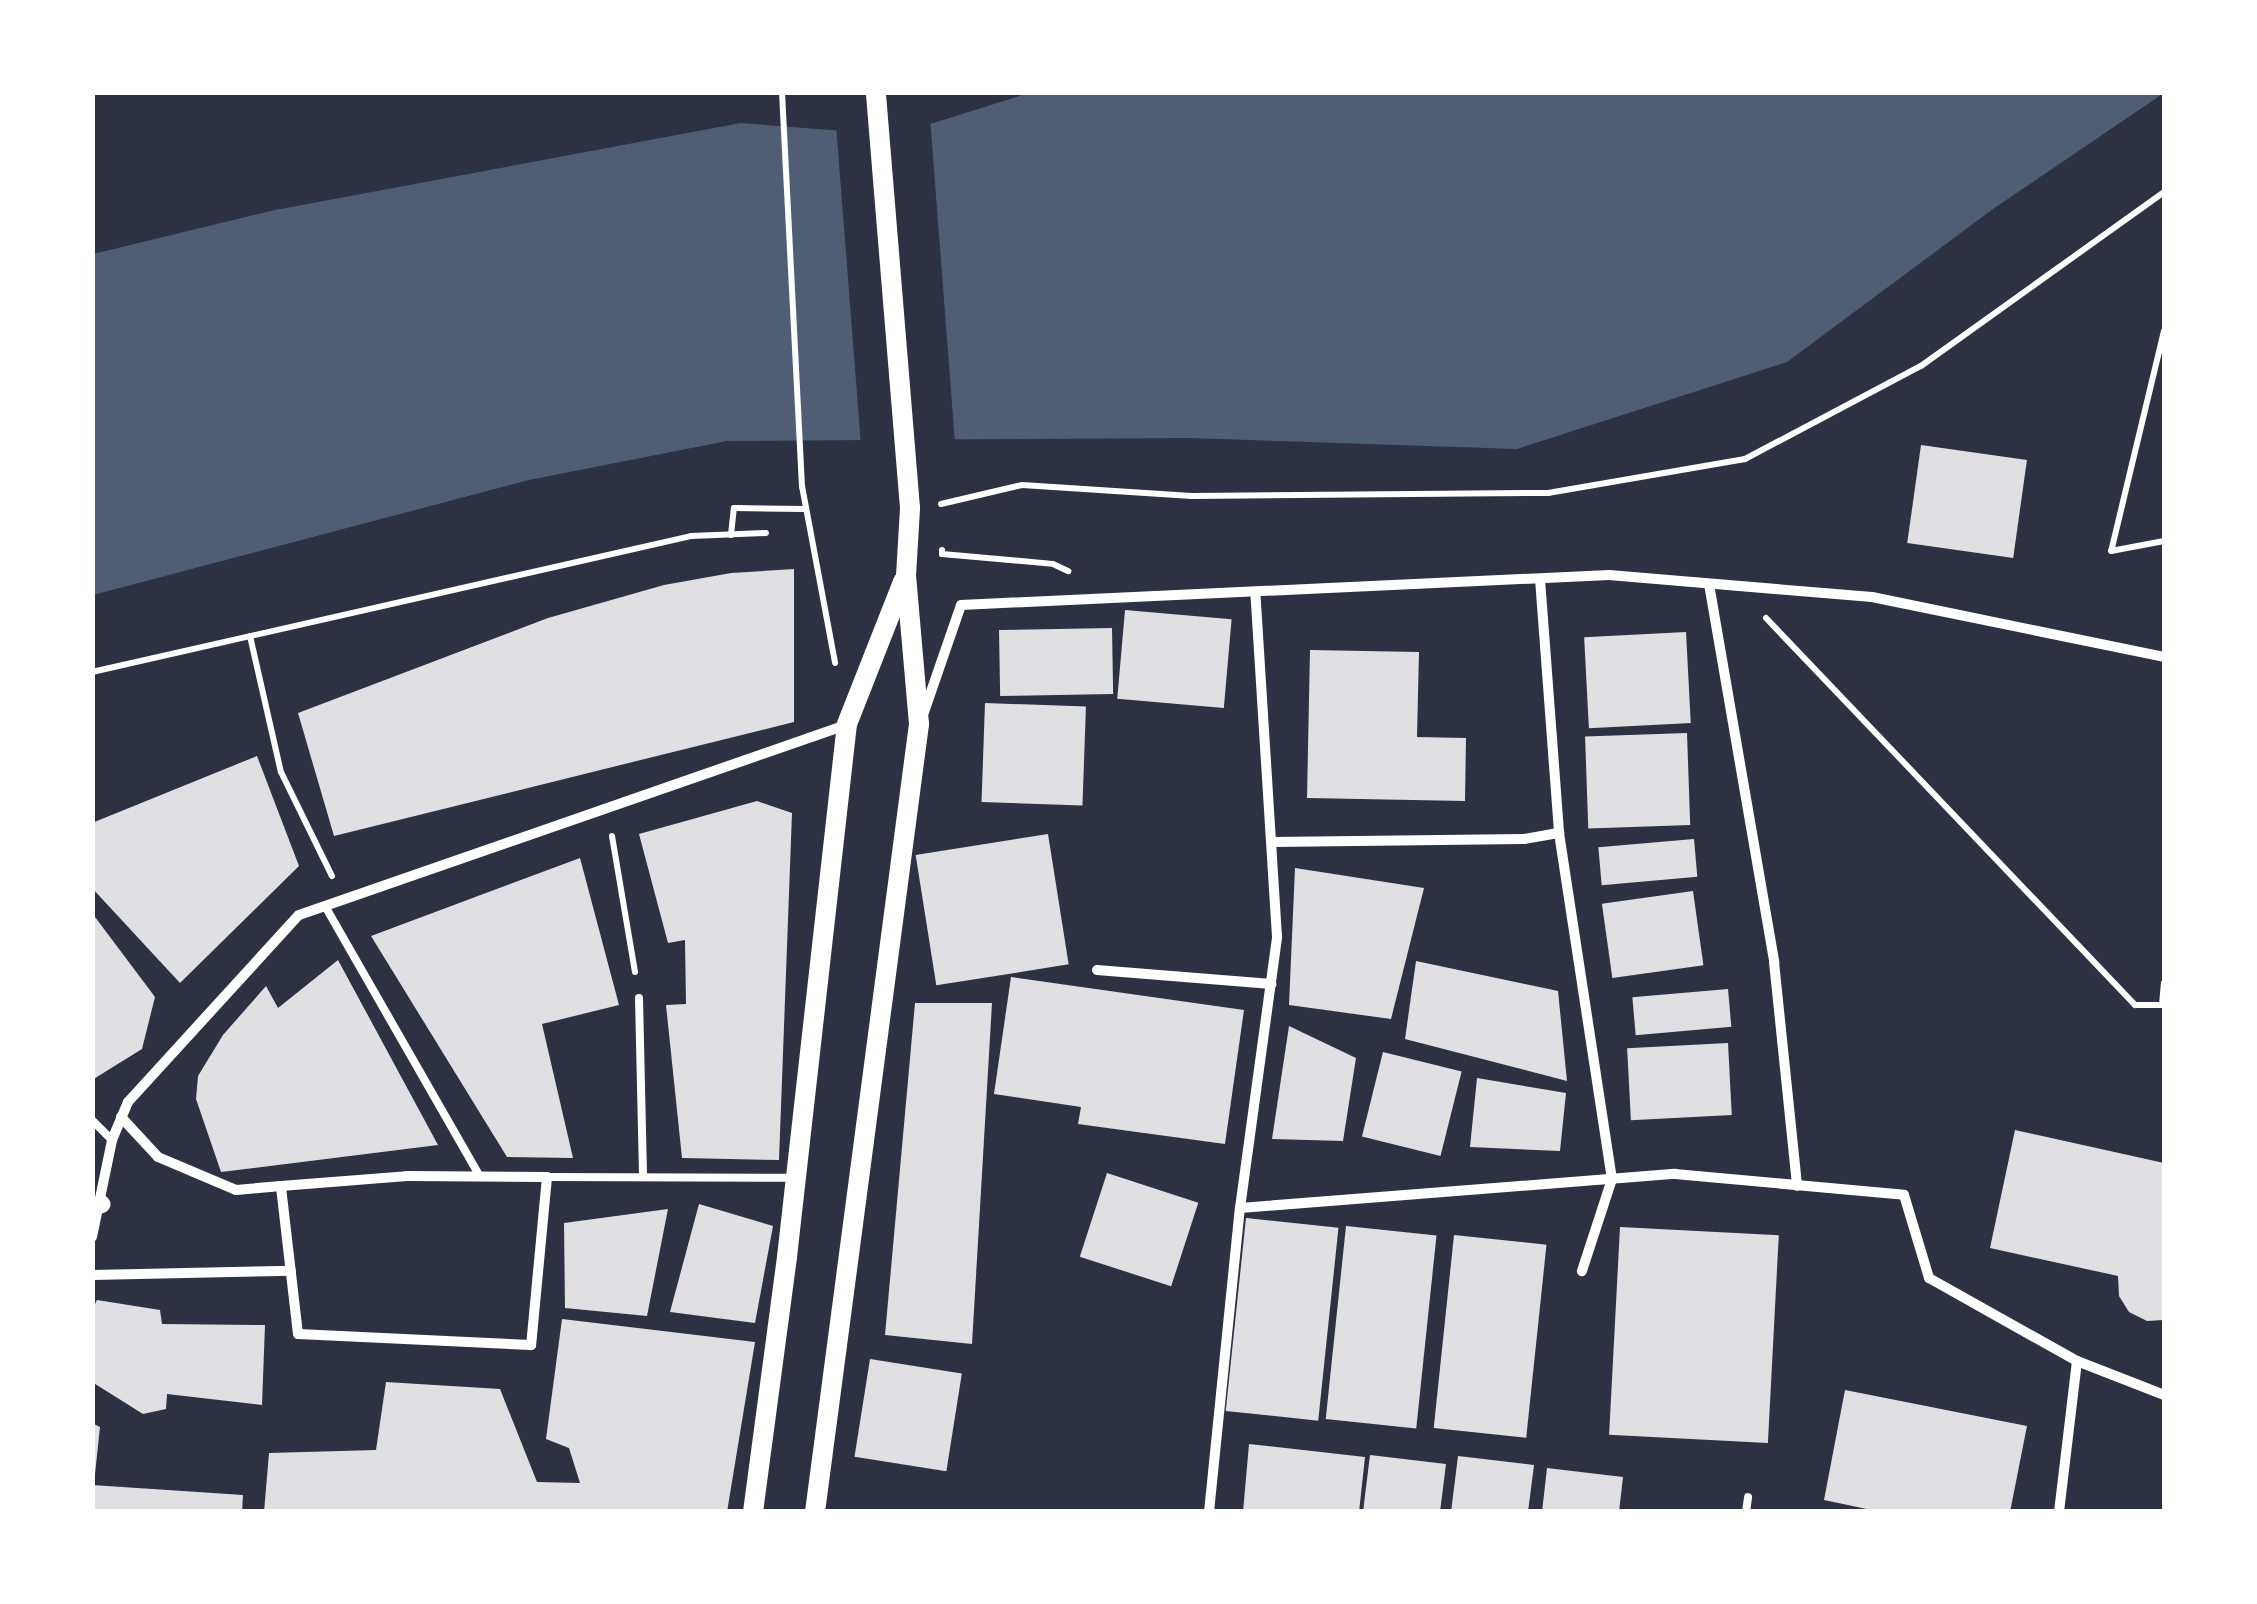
<!DOCTYPE html>
<style>
body{margin:0}
#map{position:relative;width:2257px;height:1604px;overflow:hidden;background:#2d3142;font-family:"Work Sans",sans-serif}
div>[style]{position:absolute}
.water>*{inset:0;background:#4f5d75}
.pier>*{inset:0;background:#2d3142}
.building>*{inset:0;background:#e0e0e3;transform-origin:0 0}
.path>*{height:6px;margin:-3px;padding:0 3px;transform-origin:3px;border-radius:3px;background:#fff}
.service>*{height:8px;margin:-4px;padding:0 4px;transform-origin:4px;border-radius:4px;background:#fff}
.minor>*{height:10px;margin:-5px;padding:0 5px;transform-origin:5px;border-radius:5px;background:#fff}
.tertiary>*{height:18px;margin:-9px;padding:0 9px;transform-origin:9px;border-radius:9px;background:#fff}
.secondary>*{height:20px;margin:-10px;padding:0 10px;transform-origin:10px;border-radius:10px;background:#fff}
span{translate:-50% -50%;white-space:nowrap;text-align:center;line-height:1.15;-webkit-text-stroke:10px #fff;paint-order:stroke}
.frame{position:absolute;inset:0;border:95px solid #fff;pointer-events:none}
</style>
<div id="map">
<div class="water">
<i style="clip-path:polygon(1029px 93px,2164px 93px,1993px 209px,1787px 362px,1517px 449px,1189px 438px,727px 441px,529px 480px,93px 595px,93px 254px,275px 210px,741px 123px,895px 135px)"></i>
</div>
<div class="pier">
<i style="clip-path:polygon(930px 118px,955px 443px,861px 445px,836px 125px,894px 130px)"></i>
</div>
<div class="building">
<i style="left:1921px;top:445px;width:107px;height:99px;rotate:8deg"></i>
<i style="clip-path:polygon(794px 569px,794px 722px,334px 836px,298px 713px,548px 618px,664px 585px,731px 573px)"></i>
<i style="left:1125px;top:610px;width:107px;height:89px;rotate:5deg"></i>
<i style="left:1112px;top:628px;width:66px;height:113px;rotate:89deg"></i>
<i style="left:1686px;top:632px;width:91px;height:102px;rotate:87deg"></i>
<i style="clip-path:polygon(1310px 650px,1419px 652px,1417px 737px,1466px 738px,1465px 801px,1307px 798px)"></i>
<i style="left:985px;top:703px;width:101px;height:99px;rotate:2deg"></i>
<i style="left:1687px;top:733px;width:92px;height:102px;rotate:88deg"></i>
<i style="clip-path:polygon(257px 756px,299px 866px,180px 983px,92px 888px,92px 823px)"></i>
<i style="clip-path:polygon(757px 801px,792px 813px,779px 1160px,682px 1158px,666px 1005px,686px 1004px,685px 940px,668px 943px,639px 834px)"></i>
<i style="left:1048px;top:834px;width:132px;height:134px;rotate:81deg"></i>
<i style="left:1694px;top:839px;width:38px;height:96px;rotate:85deg"></i>
<i style="clip-path:polygon(580px 858px,619px 1005px,542px 1024px,573px 1158px,507px 1157px,371px 936px)"></i>
<i style="clip-path:polygon(1295px 868px,1424px 888px,1391px 1019px,1289px 1005px)"></i>
<i style="left:1693px;top:891px;width:75px;height:92px;rotate:82deg"></i>
<i style="clip-path:polygon(92px 913px,155px 997px,142px 1049px,92px 1080px)"></i>
<i style="clip-path:polygon(338px 960px,438px 1145px,221px 1172px,196px 1099px,198px 1076px,223px 1035px,266px 986px,278px 1008px)"></i>
<i style="clip-path:polygon(1416px 961px,1558px 991px,1567px 1081px,1405px 1039px)"></i>
<i style="clip-path:polygon(1011px 977px,1244px 1010px,1225px 1144px,1078px 1124px,1081px 1107px,994px 1094px)"></i>
<i style="left:1728px;top:989px;width:38px;height:96px;rotate:85deg"></i>
<i style="clip-path:polygon(915px 1003px,992px 1003px,972px 1344px,885px 1335px)"></i>
<i style="clip-path:polygon(1289px 1026px,1356px 1058px,1343px 1141px,1272px 1139px)"></i>
<i style="left:1728px;top:1043px;width:72px;height:101px;rotate:87deg"></i>
<i style="left:1383px;top:1052px;width:81px;height:87px;rotate:14deg"></i>
<i style="clip-path:polygon(1477px 1078px,1566px 1093px,1560px 1151px,1470px 1147px)"></i>
<i style="clip-path:polygon(2015px 1130px,2164px 1163px,2164px 1320px,2147px 1321px,2129px 1312px,2119px 1296px,2118px 1276px,1990px 1248px)"></i>
<i style="left:1107px;top:1173px;width:96px;height:88px;rotate:18deg"></i>
<i style="clip-path:polygon(699px 1204px,773px 1226px,755px 1323px,670px 1312px)"></i>
<i style="clip-path:polygon(668px 1209px,647px 1316px,565px 1308px,564px 1223px)"></i>
<i style="left:1246px;top:1218px;width:93px;height:194px;rotate:6deg"></i>
<i style="left:1346px;top:1226px;width:91px;height:194px;rotate:6deg"></i>
<i style="left:1620px;top:1227px;width:159px;height:208px;rotate:3deg"></i>
<i style="left:1454px;top:1235px;width:93px;height:194px;rotate:6deg"></i>
<i style="clip-path:polygon(97px 1300px,160px 1310px,162px 1324px,265px 1325px,262px 1405px,167px 1394px,166px 1409px,143px 1414px,92px 1382px,92px 1309px)"></i>
<i style="clip-path:polygon(562px 1319px,755px 1342px,727px 1512px,264px 1512px,269px 1453px,376px 1450px,386px 1382px,500px 1389px,537px 1482px,580px 1483px,569px 1448px,546px 1439px)"></i>
<i style="left:870px;top:1359px;width:93px;height:99px;rotate:9deg"></i>
<i style="clip-path:polygon(1845px 1390px,2027px 1426px,2010px 1512px,1881px 1512px,1824px 1500px)"></i>
<i style="clip-path:polygon(92px 1423px,100px 1427px,95px 1474px,92px 1474px)"></i>
<i style="clip-path:polygon(1249px 1444px,1365px 1457px,1359px 1512px,1243px 1512px)"></i>
<i style="clip-path:polygon(1370px 1455px,1446px 1464px,1440px 1512px,1363px 1512px)"></i>
<i style="clip-path:polygon(1458px 1456px,1534px 1465px,1528px 1512px,1451px 1512px)"></i>
<i style="clip-path:polygon(1547px 1468px,1623px 1477px,1619px 1512px,1542px 1512px)"></i>
<i style="clip-path:polygon(92px 1485px,243px 1495px,242px 1512px,92px 1512px)"></i>
</div>
<div class="path">
<i style="left:782px;top:92px;width:395px;rotate:87.1deg"></i>
<i style="left:802px;top:486px;width:180px;rotate:79.4deg"></i>
<i style="left:2164px;top:331px;width:226px;rotate:103.5deg"></i>
<i style="left:2111px;top:551px;width:54px;rotate:-10.7deg"></i>
<i style="left:941px;top:504px;width:83px;rotate:-13.2deg"></i>
<i style="left:1022px;top:485px;width:170px;rotate:3.7deg"></i>
<i style="left:1192px;top:496px;width:356px;rotate:-0.5deg"></i>
<i style="left:1548px;top:493px;width:200px;rotate:-9.8deg"></i>
<i style="left:1745px;top:459px;width:199px;rotate:-27.9deg"></i>
<i style="left:1921px;top:366px;width:299px;rotate:-35.6deg"></i>
<i style="left:731px;top:535px;width:27px;rotate:-84deg"></i>
<i style="left:734px;top:508px;width:71px;rotate:0.8deg"></i>
<i style="left:942px;top:550px;width:4px;rotate:90deg"></i>
<i style="left:942px;top:554px;width:111px;rotate:5.1deg"></i>
<i style="left:1053px;top:564px;width:17px;rotate:25deg"></i>
<i style="left:1766px;top:618px;width:535px;rotate:46.36deg"></i>
<i style="left:2135px;top:1005px;width:27px"></i>
<i style="left:2162px;top:1005px;width:22px;rotate:-85deg"></i>
<i style="left:250px;top:636px;width:139px;rotate:77.2deg"></i>
<i style="left:281px;top:772px;width:116px;rotate:63.9deg"></i>
<i style="left:92px;top:672px;width:614px;rotate:-12.79deg"></i>
<i style="left:691px;top:536px;width:75px;rotate:-2.3deg"></i>
<i style="left:612px;top:836px;width:138px;rotate:80.4deg"></i>
</div>
<div class="service">
<i style="left:325px;top:906px;width:312px;rotate:60.2deg"></i>
<i style="left:639px;top:998px;width:179px;rotate:88.7deg"></i>
<i style="left:92px;top:1120px;width:28px;rotate:45deg"></i>
<i style="left:547px;top:1177px;width:249px;rotate:0.2deg"></i>
<i style="left:1746px;top:1512px;width:15px;rotate:-82deg"></i>
</div>
<div class="minor">
<i style="left:1540px;top:579px;width:255px;rotate:85.7deg"></i>
<i style="left:1559px;top:833px;width:350px;rotate:81.3deg"></i>
<i style="left:1612px;top:1179px;width:97px;rotate:108.1deg"></i>
<i style="left:1709px;top:584px;width:384px;rotate:80.2deg"></i>
<i style="left:1774px;top:962px;width:225px;rotate:84.1deg"></i>
<i style="left:924px;top:712px;width:113px;rotate:-70.9deg"></i>
<i style="left:961px;top:605px;width:649px;rotate:-2.65deg"></i>
<i style="left:1609px;top:575px;width:264px;rotate:4.8deg"></i>
<i style="left:1872px;top:597px;width:298px;rotate:11.6deg"></i>
<i style="left:1272px;top:842px;width:252px;rotate:-0.7deg"></i>
<i style="left:1524px;top:839px;width:36px;rotate:-10deg"></i>
<i style="left:1097px;top:970px;width:175px;rotate:4.6deg"></i>
<i style="left:121px;top:1117px;width:54px;rotate:47.2deg"></i>
<i style="left:158px;top:1157px;width:85px;rotate:22.9deg"></i>
<i style="left:236px;top:1190px;width:45px;rotate:-5.1deg"></i>
<i style="left:281px;top:1186px;width:126px;rotate:-4.5deg"></i>
<i style="left:407px;top:1176px;width:140px;rotate:0.4deg"></i>
<i style="left:547px;top:1177px;width:169px;rotate:95.4deg"></i>
<i style="left:531px;top:1345px;width:233px;rotate:-177.3deg"></i>
<i style="left:298px;top:1334px;width:149px;rotate:-96.6deg"></i>
<i style="left:1240px;top:1208px;width:436px;rotate:-4.5deg"></i>
<i style="left:1675px;top:1174px;width:230px;rotate:5.2deg"></i>
<i style="left:1904px;top:1195px;width:87px;rotate:73.2deg"></i>
<i style="left:1929px;top:1278px;width:170px;rotate:29.3deg"></i>
<i style="left:2077px;top:1361px;width:93px;rotate:21.3deg"></i>
<i style="left:92px;top:1237px;width:99px;rotate:-78.3deg"></i>
<i style="left:112px;top:1140px;width:41px;rotate:-67.2deg"></i>
<i style="left:128px;top:1102px;width:253px;rotate:-47.6deg"></i>
<i style="left:299px;top:915px;width:579px;rotate:-19.15deg"></i>
<i style="left:92px;top:1275px;width:199px;rotate:-1.2deg"></i>
<i style="left:1209px;top:1512px;width:306px;rotate:-84.2deg"></i>
<i style="left:1240px;top:1208px;width:274px;rotate:-82.2deg"></i>
<i style="left:1277px;top:937px;width:346px;rotate:-93.6deg"></i>
<i style="left:2059px;top:1512px;width:152px;rotate:-83.2deg"></i>
</div>
<div class="tertiary">
<i style="left:92px;top:1207px;width:10px;rotate:-17deg"></i>
</div>
<div class="secondary">
<i style="left:753px;top:1512px;width:257px;rotate:-82.4deg"></i>
<i style="left:787px;top:1257px;width:536px;rotate:-83.58deg"></i>
<i style="left:847px;top:724px;width:153px;rotate:-68.5deg"></i>
<i style="left:815px;top:1512px;width:795px;rotate:-82.48deg"></i>
<i style="left:919px;top:724px;width:149px;rotate:-95deg"></i>
<i style="left:906px;top:576px;width:68px;rotate:-86.6deg"></i>
<i style="left:910px;top:508px;width:417px;rotate:-94.7deg"></i>
</div>
<div class="frame"></div>
</div>
